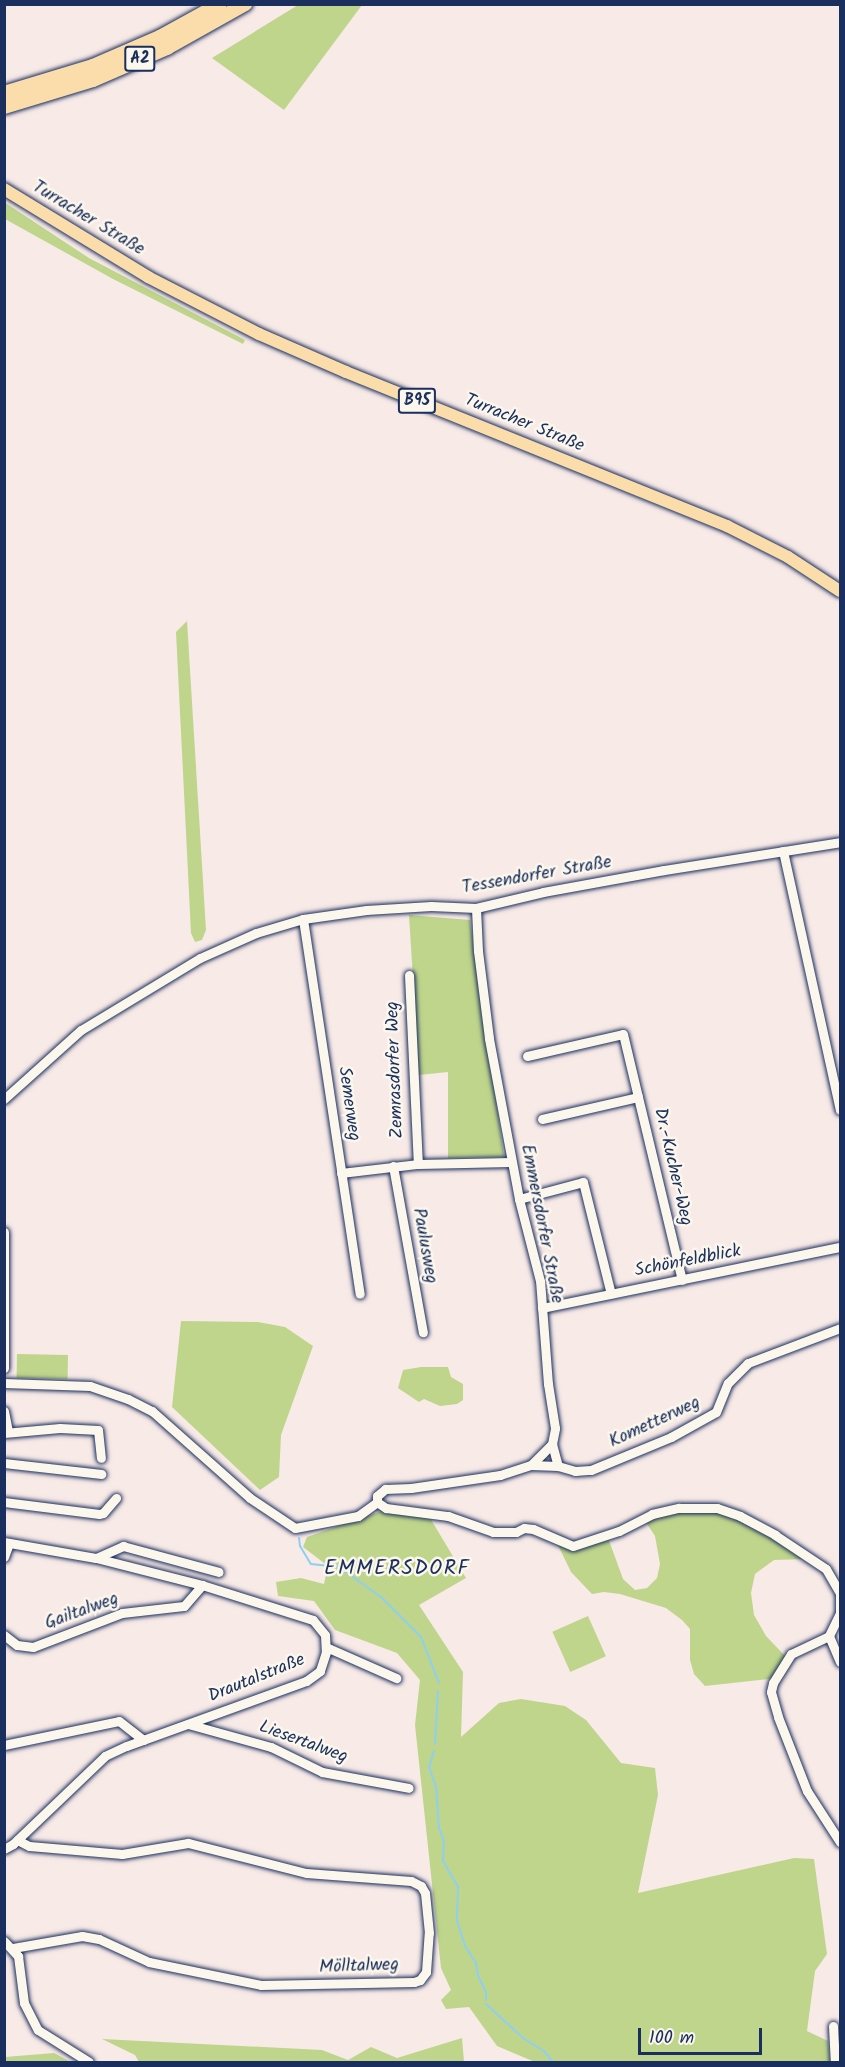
<!DOCTYPE html>
<meta charset="utf-8">
<style>
body{margin:0}
#map{position:relative;width:845px;height:2067px;overflow:hidden;background:#f8eae7;font-family:Kalam,sans-serif}
div>[style]{position:absolute}
.green>*{inset:0;background:#bfd58b;transform-origin:0 0}
.stream>*{height:2px;margin:-1px;padding:0 1px;transform-origin:1px;border-radius:1px;background:#8fcff0}
.roads{filter:drop-shadow(0 0 2px #1b2f5e) drop-shadow(0 0 2px #1b2f5e)}
.minor>*{height:9px;margin:-4.5px;padding:0 4.5px;transform-origin:4.5px;border-radius:4.5px;background:#fbf7ec}
.major>*{height:12px;margin:-6px;padding:0 6px;transform-origin:6px;border-radius:6px;background:#fbddab}
.highway>*{height:14px;margin:-7px;padding:0 7px;transform-origin:7px;border-radius:7px;background:#fbddab}
span{translate:-50% -50%;white-space:nowrap;text-align:center;line-height:1.15;-webkit-text-stroke:5px #fbf7ec;paint-order:stroke}
.shield-label span{padding:2px 4px;background:#fbf7ec;border:2px solid;border-radius:4px;-webkit-text-stroke-width:0}
.shield-label{font-size:16px;color:#1b2f5e;font-weight:700}
.street-label{font-size:18px;color:#1b2f5e}
.quarter-label{font-size:21px;color:#1b2f5e;letter-spacing:1.5px}
.frame{position:absolute;inset:0;border:6px solid #1b2f5e;pointer-events:none}
.scale{position:absolute;left:638px;top:2028px;width:124px;height:27px;box-sizing:border-box;border:3px solid #1b2f5e;border-top:0;padding-left:8px;font-size:18px;line-height:21px;white-space:nowrap;color:#1b2f5e;-webkit-text-stroke:4px #fbf7ec;paint-order:stroke}
</style>
<div id="map">
<div class="green">
<i style="clip-path:polygon(298px 5px,362px 5px,284px 110px,212px 58px)"></i>
<i style="clip-path:polygon(4px 202px,89px 258px,245px 340px,243px 344px,113px 279px,5px 219px)"></i>
<i style="clip-path:polygon(187px 621px,206px 930px,202px 940px,195px 942px,191px 933px,176px 632px)"></i>
<i style="clip-path:polygon(409px 915px,470px 920px,504px 1157px,448px 1158px,448px 1072px,419px 1075px)"></i>
<i style="clip-path:polygon(181px 1321px,258px 1322px,285px 1327px,313px 1346px,281px 1435px,279px 1477px,260px 1490px,172px 1407px)"></i>
<i style="left:17px;top:1354px;width:51px;height:24px;rotate:1deg"></i>
<i style="clip-path:polygon(421px 1367px,448px 1367px,451px 1377px,463px 1384px,463px 1400px,457px 1404px,440px 1406px,424px 1399px,419px 1402px,398px 1388px,403px 1370px)"></i>
<i style="clip-path:polygon(722px 1510px,746px 1519px,806px 1559px,774px 1560px,755px 1574px,751px 1593px,754px 1615px,766px 1636px,788px 1659px,778px 1675px,769px 1679px,705px 1686px,694px 1674px,690px 1660px,690px 1629px,682px 1620px,666px 1608px,620px 1594px,604px 1592px,592px 1594px,571px 1572px,556px 1541px,564px 1543px,607px 1535px,623px 1579px,635px 1590px,647px 1588px,657px 1578px,660px 1564px,655px 1536px,643px 1518px,659px 1512px)"></i>
<i style="clip-path:polygon(382px 1511px,430px 1518px,466px 1578px,419px 1605px,463px 1672px,461px 1737px,499px 1703px,521px 1699px,565px 1706px,586px 1720px,621px 1763px,655px 1768px,658px 1795px,638px 1893px,794px 1858px,814px 1859px,827px 1954px,815px 1971px,807px 2031px,828px 2041px,830px 2062px,535px 2062px,497px 2046px,469px 2007px,446px 2009px,441px 2000px,451px 1990px,441px 1968px,415px 1725px,420px 1680px,397px 1653px,335px 1630px,314px 1601px,278px 1596px,276px 1582px,301px 1578px,324px 1584px,328px 1566px,303px 1547px,307px 1537px)"></i>
<i style="left:588px;top:1616px;width:44px;height:39px;rotate:66deg"></i>
<i style="clip-path:polygon(462px 2038px,464px 2062px,139px 2062px,135px 2055px,102px 2039px,322px 2050px,348px 2060px,371px 2047px,397px 2058px)"></i>
<i style="clip-path:polygon(54px 2053px,71px 2062px,5px 2062px,5px 2057px)"></i>
</div>
<div class="stream">
<i style="left:299px;top:1538px;width:8px;rotate:83deg"></i>
<i style="left:300px;top:1546px;width:21px;rotate:59deg"></i>
<i style="left:311px;top:1564px;width:28px;rotate:6deg"></i>
<i style="left:339px;top:1567px;width:52px;rotate:35.5deg"></i>
<i style="left:381px;top:1597px;width:57px;rotate:45deg"></i>
<i style="left:421px;top:1637px;width:49px;rotate:68.6deg"></i>
<i style="left:435px;top:1744px;width:53px;rotate:-86.8deg"></i>
<i style="left:434px;top:1751px;width:17px;rotate:107deg"></i>
<i style="left:429px;top:1767px;width:21px;rotate:71deg"></i>
<i style="left:436px;top:1787px;width:41px;rotate:85.8deg"></i>
<i style="left:439px;top:1828px;width:14px;rotate:69deg"></i>
<i style="left:444px;top:1841px;width:20px;rotate:93deg"></i>
<i style="left:443px;top:1861px;width:30px;rotate:60deg"></i>
<i style="left:458px;top:1887px;width:34px;rotate:92deg"></i>
<i style="left:457px;top:1921px;width:26px;rotate:72deg"></i>
<i style="left:465px;top:1946px;width:20px;rotate:57deg"></i>
<i style="left:476px;top:1963px;width:13px;rotate:81deg"></i>
<i style="left:478px;top:1976px;width:18px;rotate:63deg"></i>
<i style="left:486px;top:1992px;width:8px;rotate:90deg"></i>
<i style="left:486px;top:2004px;width:50px;rotate:42.6deg"></i>
<i style="left:523px;top:2038px;width:25px;rotate:32deg"></i>
<i style="left:544px;top:2051px;width:14px;rotate:51deg"></i>
</div>
<div class="roads">
<div class="minor">
<i style="left:783px;top:851px;width:265px;rotate:77.6deg"></i>
<i style="left:303px;top:919px;width:379px;rotate:81.4deg"></i>
<i style="left:409px;top:975px;width:189px;rotate:87.3deg"></i>
<i style="left:527px;top:1056px;width:98px;rotate:-12.9deg"></i>
<i style="left:623px;top:1034px;width:65px;rotate:76.6deg"></i>
<i style="left:4px;top:1099px;width:103px;rotate:-41.9deg"></i>
<i style="left:81px;top:1030px;width:139px;rotate:-31.2deg"></i>
<i style="left:200px;top:958px;width:61px;rotate:-24.1deg"></i>
<i style="left:256px;top:933px;width:49px;rotate:-16.6deg"></i>
<i style="left:303px;top:919px;width:64px;rotate:-8.1deg"></i>
<i style="left:366px;top:910px;width:65px;rotate:-3.5deg"></i>
<i style="left:431px;top:906px;width:45px;rotate:2.5deg"></i>
<i style="left:476px;top:908px;width:69px;rotate:-13.4deg"></i>
<i style="left:543px;top:892px;width:123px;rotate:-10.3deg"></i>
<i style="left:664px;top:870px;width:178px;rotate:-9deg"></i>
<i style="left:542px;top:1119px;width:98px;rotate:-12.9deg"></i>
<i style="left:638px;top:1097px;width:188px;rotate:76.5deg"></i>
<i style="left:393px;top:1166px;width:169px;rotate:79.8deg"></i>
<i style="left:341px;top:1173px;width:78px;rotate:-6.7deg"></i>
<i style="left:418px;top:1164px;width:93px;rotate:-1.2deg"></i>
<i style="left:519px;top:1199px;width:66px;rotate:-14.9deg"></i>
<i style="left:583px;top:1182px;width:115px;rotate:76deg"></i>
<i style="left:4px;top:1232px;width:136px;rotate:90deg"></i>
<i style="left:542px;top:1308px;width:304px;rotate:-11.6deg"></i>
<i style="left:4px;top:1383px;width:86px;rotate:2deg"></i>
<i style="left:90px;top:1386px;width:40px;rotate:18.9deg"></i>
<i style="left:128px;top:1399px;width:27px;rotate:27deg"></i>
<i style="left:152px;top:1411px;width:131px;rotate:41.6deg"></i>
<i style="left:250px;top:1498px;width:54px;rotate:33.7deg"></i>
<i style="left:295px;top:1528px;width:64px;rotate:-10.8deg"></i>
<i style="left:358px;top:1516px;width:24px;rotate:-36deg"></i>
<i style="left:4px;top:1411px;width:20px;rotate:79deg"></i>
<i style="left:4px;top:1433px;width:56px;rotate:-5.1deg"></i>
<i style="left:60px;top:1428px;width:38px;rotate:3deg"></i>
<i style="left:98px;top:1430px;width:28px;rotate:84deg"></i>
<i style="left:552px;top:1444px;width:23px;rotate:75deg"></i>
<i style="left:4px;top:1463px;width:98px;rotate:6.5deg"></i>
<i style="left:531px;top:1465px;width:27px;rotate:2deg"></i>
<i style="left:558px;top:1466px;width:18px;rotate:16deg"></i>
<i style="left:575px;top:1471px;width:16px;rotate:-4deg"></i>
<i style="left:591px;top:1470px;width:87px;rotate:-22.4deg"></i>
<i style="left:671px;top:1437px;width:51px;rotate:-29.1deg"></i>
<i style="left:716px;top:1412px;width:31px;rotate:-68deg"></i>
<i style="left:728px;top:1383px;width:28px;rotate:-45deg"></i>
<i style="left:748px;top:1363px;width:98px;rotate:-20.8deg"></i>
<i style="left:4px;top:1502px;width:96px;rotate:7.2deg"></i>
<i style="left:99px;top:1514px;width:4px;rotate:-14deg"></i>
<i style="left:103px;top:1513px;width:20px;rotate:-49deg"></i>
<i style="left:377px;top:1502px;width:11px;rotate:34deg"></i>
<i style="left:386px;top:1508px;width:63px;rotate:7.4deg"></i>
<i style="left:448px;top:1516px;width:48px;rotate:19.6deg"></i>
<i style="left:493px;top:1532px;width:23px"></i>
<i style="left:516px;top:1532px;width:9px;rotate:-27deg"></i>
<i style="left:524px;top:1528px;width:9px;rotate:6deg"></i>
<i style="left:533px;top:1529px;width:43px;rotate:23deg"></i>
<i style="left:573px;top:1546px;width:48px;rotate:-18.1deg"></i>
<i style="left:619px;top:1531px;width:37px;rotate:-27deg"></i>
<i style="left:652px;top:1514px;width:28px;rotate:-13deg"></i>
<i style="left:679px;top:1508px;width:38px"></i>
<i style="left:717px;top:1508px;width:24px;rotate:19deg"></i>
<i style="left:740px;top:1516px;width:40px;rotate:28deg"></i>
<i style="left:775px;top:1535px;width:61px;rotate:33.7deg"></i>
<i style="left:826px;top:1569px;width:28px;rotate:60deg"></i>
<i style="left:840px;top:1593px;width:20px;rotate:90deg"></i>
<i style="left:840px;top:1613px;width:25px;rotate:116deg"></i>
<i style="left:829px;top:1636px;width:42px;rotate:154.7deg"></i>
<i style="left:791px;top:1654px;width:34px;rotate:122deg"></i>
<i style="left:773px;top:1683px;width:9px;rotate:103deg"></i>
<i style="left:771px;top:1692px;width:26px;rotate:74deg"></i>
<i style="left:778px;top:1717px;width:79px;rotate:68.6deg"></i>
<i style="left:807px;top:1791px;width:61px;rotate:57.1deg"></i>
<i style="left:377px;top:1502px;width:6px;rotate:-90deg"></i>
<i style="left:377px;top:1496px;width:11px;rotate:-41deg"></i>
<i style="left:385px;top:1489px;width:26px;rotate:-2deg"></i>
<i style="left:411px;top:1488px;width:90px;rotate:-8.3deg"></i>
<i style="left:500px;top:1475px;width:33px;rotate:-18deg"></i>
<i style="left:531px;top:1465px;width:30px;rotate:-45deg"></i>
<i style="left:552px;top:1444px;width:16px;rotate:-79deg"></i>
<i style="left:555px;top:1428px;width:45px;rotate:-99deg"></i>
<i style="left:548px;top:1384px;width:103px;rotate:-94.4deg"></i>
<i style="left:540px;top:1281px;width:85px;rotate:-104.4deg"></i>
<i style="left:519px;top:1199px;width:164px;rotate:-100.6deg"></i>
<i style="left:489px;top:1038px;width:88px;rotate:-97.2deg"></i>
<i style="left:478px;top:951px;width:43px;rotate:-92.7deg"></i>
<i style="left:4px;top:1542px;width:93px;rotate:9.9deg"></i>
<i style="left:96px;top:1558px;width:109px;rotate:14.3deg"></i>
<i style="left:202px;top:1585px;width:116px;rotate:17.5deg"></i>
<i style="left:313px;top:1620px;width:19px;rotate:51deg"></i>
<i style="left:325px;top:1635px;width:17px;rotate:87deg"></i>
<i style="left:326px;top:1652px;width:20px;rotate:108deg"></i>
<i style="left:320px;top:1671px;width:17px;rotate:144deg"></i>
<i style="left:306px;top:1681px;width:191px;rotate:160.1deg"></i>
<i style="left:126px;top:1746px;width:23px;rotate:155deg"></i>
<i style="left:105px;top:1756px;width:127px;rotate:136.3deg"></i>
<i style="left:13px;top:1844px;width:10px;rotate:151deg"></i>
<i style="left:4px;top:1557px;width:15px;rotate:-70deg"></i>
<i style="left:96px;top:1558px;width:30px;rotate:-24deg"></i>
<i style="left:123px;top:1546px;width:99px;rotate:15.2deg"></i>
<i style="left:4px;top:1635px;width:16px;rotate:38deg"></i>
<i style="left:17px;top:1645px;width:16px;rotate:7deg"></i>
<i style="left:33px;top:1647px;width:95px;rotate:-20.9deg"></i>
<i style="left:122px;top:1613px;width:62px;rotate:-6.4deg"></i>
<i style="left:184px;top:1606px;width:28px;rotate:-49deg"></i>
<i style="left:829px;top:1636px;width:28px;rotate:67deg"></i>
<i style="left:326px;top:1647px;width:77px;rotate:23.9deg"></i>
<i style="left:188px;top:1724px;width:86px;rotate:15.5deg"></i>
<i style="left:271px;top:1747px;width:57px;rotate:26.1deg"></i>
<i style="left:322px;top:1772px;width:88px;rotate:10.4deg"></i>
<i style="left:4px;top:1745px;width:117px;rotate:-11.8deg"></i>
<i style="left:119px;top:1721px;width:31px;rotate:38deg"></i>
<i style="left:4px;top:1941px;width:21px;rotate:47deg"></i>
<i style="left:18px;top:1956px;width:47px;rotate:82.7deg"></i>
<i style="left:24px;top:2003px;width:30px;rotate:63deg"></i>
<i style="left:38px;top:2030px;width:60px;rotate:32.1deg"></i>
<i style="left:13px;top:1948px;width:70px;rotate:-9.9deg"></i>
<i style="left:82px;top:1936px;width:17px;rotate:10deg"></i>
<i style="left:99px;top:1939px;width:55px;rotate:24.7deg"></i>
<i style="left:149px;top:1962px;width:114px;rotate:11.6deg"></i>
<i style="left:261px;top:1985px;width:153px;rotate:-1.1deg"></i>
<i style="left:414px;top:1982px;width:6px;rotate:-18deg"></i>
<i style="left:420px;top:1980px;width:10px;rotate:-53deg"></i>
<i style="left:426px;top:1972px;width:39px;rotate:-86deg"></i>
<i style="left:429px;top:1933px;width:40px;rotate:-95.7deg"></i>
<i style="left:425px;top:1893px;width:8px;rotate:-120deg"></i>
<i style="left:421px;top:1886px;width:11px;rotate:-153deg"></i>
<i style="left:411px;top:1881px;width:105px;rotate:-175.6deg"></i>
<i style="left:306px;top:1873px;width:122px;rotate:-165.7deg"></i>
<i style="left:188px;top:1843px;width:67px;rotate:170.5deg"></i>
<i style="left:122px;top:1854px;width:93px;rotate:-175.1deg"></i>
<i style="left:29px;top:1846px;width:13px;rotate:-153deg"></i>
<i style="left:833px;top:2026px;width:36px;rotate:87deg"></i>
</div>
<div class="major">
<i style="left:4px;top:189px;width:169px;rotate:31.4deg"></i>
<i style="left:148px;top:277px;width:125px;rotate:27.2deg"></i>
<i style="left:259px;top:334px;width:95px;rotate:23.6deg"></i>
<i style="left:346px;top:372px;width:411px;rotate:22deg"></i>
<i style="left:727px;top:526px;width:68px;rotate:26.9deg"></i>
<i style="left:788px;top:557px;width:62px;rotate:33.2deg"></i>
</div>
<div class="highway">
<i style="left:4px;top:93px;width:93px;rotate:-16.9deg"></i>
<i style="left:93px;top:66px;width:73px;rotate:-23.4deg"></i>
<i style="left:160px;top:37px;width:68px;rotate:-28.8deg"></i>
<i style="left:4px;top:107px;width:93px;rotate:-16.9deg"></i>
<i style="left:93px;top:80px;width:81px;rotate:-23.4deg"></i>
<i style="left:167px;top:48px;width:90px;rotate:-29.4deg"></i>
</div>
</div>
<div class="shield-label">
<span style="left:140px;top:59px">A2</span>
<span style="left:417px;top:401px">B95</span>
</div>
<div class="street-label">
<span style="left:88px;top:219px;rotate:31deg">Turracher Straße</span>
<span style="left:524px;top:424px;rotate:22deg">Turracher Straße</span>
<span style="left:537px;top:876px;rotate:-10deg">Tessendorfer Straße</span>
<span style="left:396px;top:1070px;rotate:-92deg">Zemrasdorfer Weg</span>
<span style="left:348px;top:1104px;rotate:82deg">Semerweg</span>
<span style="left:672px;top:1167px;rotate:77deg">Dr.-Kucher-Weg</span>
<span style="left:541px;top:1224px;rotate:79deg">Emmersdorfer Straße</span>
<span style="left:424px;top:1246px;rotate:80deg">Paulusweg</span>
<span style="left:688px;top:1262px;rotate:-11deg">Schönfeldblick</span>
<span style="left:655px;top:1423px;rotate:-25deg">Kometterweg</span>
<span style="left:82px;top:1612px;rotate:-20deg">Gailtalweg</span>
<span style="left:257px;top:1679px;rotate:-22deg">Drautalstraße</span>
<span style="left:303px;top:1743px;rotate:20deg">Liesertalweg</span>
<span style="left:359px;top:1967px;rotate:-2deg">Mölltalweg</span>
</div>
<div class="quarter-label">
<span style="left:397px;top:1569px">EMMERSDORF</span>
</div>
<div class="frame"></div>
<div class="scale">100 m</div>
</div>
